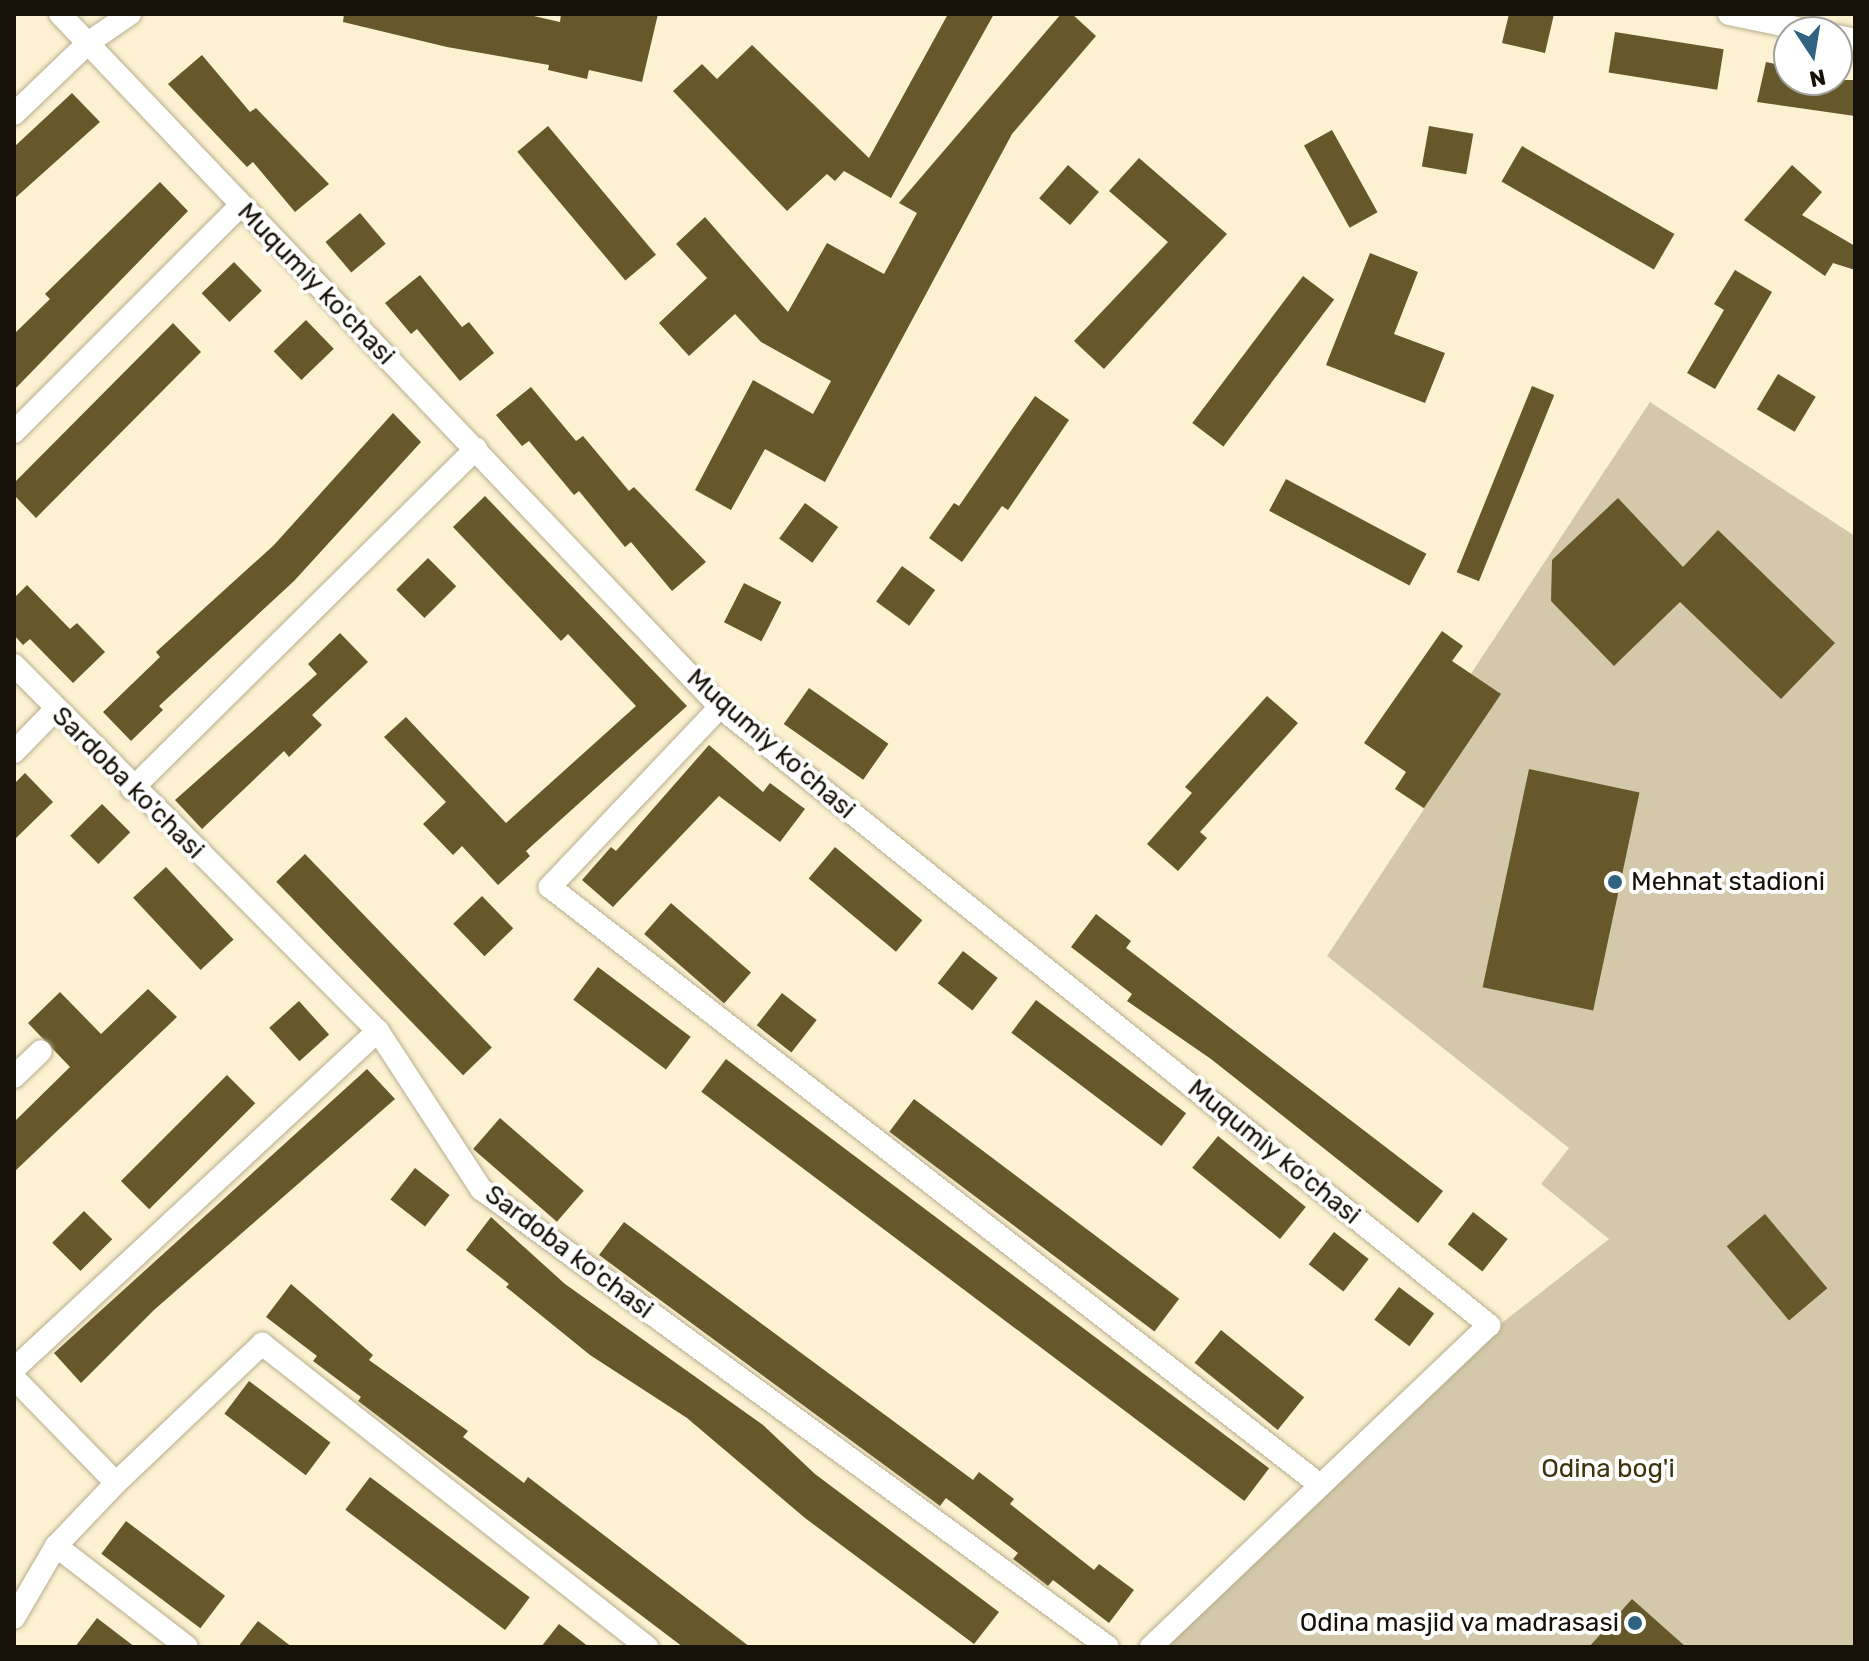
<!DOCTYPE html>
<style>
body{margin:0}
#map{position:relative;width:1869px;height:1661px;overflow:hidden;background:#fcf1d1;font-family:Rubik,sans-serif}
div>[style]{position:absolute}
.green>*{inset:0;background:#d3c9aa}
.building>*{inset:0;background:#66582a;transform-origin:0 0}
.roads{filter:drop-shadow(0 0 2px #b7ad8e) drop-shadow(0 0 2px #b7ad8e)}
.minor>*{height:22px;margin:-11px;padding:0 11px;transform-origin:11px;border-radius:11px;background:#fff}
.dots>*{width:22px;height:22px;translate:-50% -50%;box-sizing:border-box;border:4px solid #fff;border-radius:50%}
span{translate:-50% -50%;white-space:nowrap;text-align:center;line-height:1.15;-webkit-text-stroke:8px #fff;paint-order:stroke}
.street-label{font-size:26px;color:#151106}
.poi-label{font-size:26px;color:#151106}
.left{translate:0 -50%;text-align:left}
.right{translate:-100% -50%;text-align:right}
.park-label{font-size:26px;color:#3f330a}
.frame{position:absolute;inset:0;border:16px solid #151106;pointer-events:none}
.north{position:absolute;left:1773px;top:16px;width:80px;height:80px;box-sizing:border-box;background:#fff;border:2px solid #a1a09b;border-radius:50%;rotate:168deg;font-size:22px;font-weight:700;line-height:32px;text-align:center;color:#151106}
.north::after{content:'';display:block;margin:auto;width:28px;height:36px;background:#306380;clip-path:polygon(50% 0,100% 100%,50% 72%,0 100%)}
</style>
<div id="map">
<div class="green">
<i style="clip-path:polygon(1650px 402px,1855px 536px,1855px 1647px,1163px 1647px,1484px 1337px,1609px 1239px,1541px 1184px,1569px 1148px,1327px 956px,1424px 809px,1395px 789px)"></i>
</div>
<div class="building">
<i style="clip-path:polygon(344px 14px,525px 14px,560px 22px,561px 14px,658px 14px,642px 82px,589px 70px,587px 79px,548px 70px,549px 65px,447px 47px,343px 22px)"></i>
<i style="clip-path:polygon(948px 14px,994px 14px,891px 198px,844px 171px,835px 181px,827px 174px,787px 211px,673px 91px,702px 64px,717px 79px,752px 45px,869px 158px)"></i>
<i style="clip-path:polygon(1061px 14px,1072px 14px,1096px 36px,1012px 134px,825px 482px,765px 449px,731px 510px,695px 490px,753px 380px,813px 414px,831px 381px,761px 342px,735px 314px,689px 356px,659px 323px,707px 278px,676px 244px,705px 217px,788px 312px,827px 243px,884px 274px,917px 213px,899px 203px)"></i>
<i style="clip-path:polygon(1509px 14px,1554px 14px,1545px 53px,1502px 43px)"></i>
<i style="left:1615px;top:32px;width:110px;height:41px;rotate:9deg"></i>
<i style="clip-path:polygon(202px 55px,250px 112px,256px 108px,329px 184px,295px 212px,253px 162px,247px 167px,168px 84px)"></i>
<i style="clip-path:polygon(1766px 62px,1789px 67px,1789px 80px,1855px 80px,1855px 116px,1757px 102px)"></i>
<i style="clip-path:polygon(72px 93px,100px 122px,14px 199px,14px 147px)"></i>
<i style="left:548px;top:126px;width:168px;height:40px;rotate:50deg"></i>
<i style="left:1429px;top:126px;width:45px;height:41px;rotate:10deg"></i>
<i style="left:1332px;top:130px;width:94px;height:32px;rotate:61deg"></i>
<i style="left:1522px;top:146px;width:176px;height:41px;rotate:30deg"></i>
<i style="clip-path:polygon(1139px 158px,1227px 234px,1104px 369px,1074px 341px,1168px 242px,1109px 191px)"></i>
<i style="left:1068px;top:165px;width:41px;height:44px;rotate:41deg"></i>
<i style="clip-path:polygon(1792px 165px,1822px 192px,1802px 215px,1855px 246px,1855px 270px,1833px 263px,1825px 276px,1744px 220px)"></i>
<i style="clip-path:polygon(160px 182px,188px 211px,14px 390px,14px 334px,50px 299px,45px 294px)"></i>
<i style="left:360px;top:213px;width:40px;height:45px;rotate:50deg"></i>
<i style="clip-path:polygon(1370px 253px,1418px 272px,1394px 334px,1445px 353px,1425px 403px,1326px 365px)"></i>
<i style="left:234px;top:262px;width:40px;height:45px;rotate:46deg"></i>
<i style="clip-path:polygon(1735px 270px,1772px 292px,1715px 389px,1687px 373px,1724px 310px,1714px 304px)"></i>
<i style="clip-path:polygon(420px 275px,462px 327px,469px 322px,494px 353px,460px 381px,417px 329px,411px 334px,385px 303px)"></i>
<i style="left:1303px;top:276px;width:39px;height:184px;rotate:37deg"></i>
<i style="left:306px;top:320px;width:40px;height:45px;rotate:46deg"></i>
<i style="clip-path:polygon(173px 323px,201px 352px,36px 518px,14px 495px,14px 483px)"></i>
<i style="left:1778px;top:374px;width:44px;height:41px;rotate:31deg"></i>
<i style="left:1532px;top:386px;width:24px;height:201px;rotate:22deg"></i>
<i style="clip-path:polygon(531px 387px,576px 441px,583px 436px,629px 491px,634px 487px,706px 562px,672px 591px,631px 542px,625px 547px,579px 491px,574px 495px,529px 441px,522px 446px,496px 415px)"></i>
<i style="clip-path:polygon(1035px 396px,1069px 420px,1008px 510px,1002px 506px,962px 562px,929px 538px,954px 503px,959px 506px)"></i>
<i style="clip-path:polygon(393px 413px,421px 442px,294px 581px,159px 706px,163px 710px,131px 741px,103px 712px,160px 657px,156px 652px,274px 545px)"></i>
<i style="left:1286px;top:479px;width:159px;height:36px;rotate:28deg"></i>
<i style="clip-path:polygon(485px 496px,687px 706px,526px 851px,530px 856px,498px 885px,462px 846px,453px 855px,423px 824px,446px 802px,384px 737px,406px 717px,506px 823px,636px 706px,568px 634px,561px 641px,453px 527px)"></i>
<i style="clip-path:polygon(1618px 498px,1683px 567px,1718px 530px,1835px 643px,1781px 699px,1680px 602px,1614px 666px,1551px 601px,1552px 560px)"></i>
<i style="left:805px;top:503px;width:41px;height:44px;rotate:36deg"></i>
<i style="left:428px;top:558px;width:40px;height:45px;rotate:45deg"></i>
<i style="left:902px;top:566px;width:41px;height:44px;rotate:36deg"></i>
<i style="left:744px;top:583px;width:42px;height:44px;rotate:27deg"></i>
<i style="clip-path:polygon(27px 585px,70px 629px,77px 623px,105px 652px,73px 683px,30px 639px,23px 645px,14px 635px,14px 598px)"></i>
<i style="clip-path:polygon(1442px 631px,1463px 646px,1452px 661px,1501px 694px,1424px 808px,1395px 789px,1406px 772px,1364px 743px)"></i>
<i style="clip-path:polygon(340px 633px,368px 662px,312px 715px,322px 725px,289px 757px,284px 751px,202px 829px,175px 800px,317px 674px,308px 664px)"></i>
<i style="left:809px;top:688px;width:97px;height:44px;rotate:35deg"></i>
<i style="clip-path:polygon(1267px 696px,1298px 723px,1200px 832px,1207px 838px,1178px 871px,1147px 844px,1192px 793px,1185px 787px)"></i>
<i style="clip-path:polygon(709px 745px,763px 792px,770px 783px,805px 809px,780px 842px,719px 796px,613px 907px,582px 880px,611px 847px,616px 851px)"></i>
<i style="left:1529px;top:769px;width:113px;height:223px;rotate:12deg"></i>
<i style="clip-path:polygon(25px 773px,53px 802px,14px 840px,14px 784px)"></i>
<i style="left:102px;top:804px;width:40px;height:45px;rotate:45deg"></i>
<i style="left:835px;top:847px;width:114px;height:41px;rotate:40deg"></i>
<i style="left:305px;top:854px;width:269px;height:40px;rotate:46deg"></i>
<i style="left:166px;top:867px;width:99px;height:45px;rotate:47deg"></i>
<i style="left:482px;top:896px;width:45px;height:40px;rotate:46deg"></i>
<i style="left:671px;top:903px;width:106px;height:41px;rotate:41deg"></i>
<i style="clip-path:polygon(1096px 914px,1131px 941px,1126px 948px,1443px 1191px,1418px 1223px,1211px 1059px,1127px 1001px,1132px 994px,1071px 947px)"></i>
<i style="left:963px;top:951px;width:44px;height:41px;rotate:38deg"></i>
<i style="left:598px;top:967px;width:116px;height:41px;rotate:37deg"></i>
<i style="clip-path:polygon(148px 989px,177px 1017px,14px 1172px,14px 1122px,70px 1067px,28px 1023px,60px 992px,101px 1034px)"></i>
<i style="left:782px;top:993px;width:44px;height:41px;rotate:38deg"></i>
<i style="left:1036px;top:1000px;width:188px;height:41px;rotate:37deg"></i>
<i style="left:299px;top:1001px;width:45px;height:40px;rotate:48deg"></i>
<i style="left:726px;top:1059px;width:680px;height:41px;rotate:37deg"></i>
<i style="clip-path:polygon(367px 1069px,395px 1099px,154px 1310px,81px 1383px,54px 1353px)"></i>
<i style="left:227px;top:1075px;width:40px;height:150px;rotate:45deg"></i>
<i style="left:914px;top:1099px;width:332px;height:41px;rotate:37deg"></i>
<i style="left:500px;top:1118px;width:111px;height:41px;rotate:41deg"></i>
<i style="left:1218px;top:1136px;width:113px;height:41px;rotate:39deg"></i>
<i style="left:415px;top:1168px;width:44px;height:40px;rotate:38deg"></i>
<i style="left:84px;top:1211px;width:40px;height:45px;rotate:45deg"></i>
<i style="left:1473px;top:1212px;width:44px;height:41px;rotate:38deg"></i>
<i style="left:1765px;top:1214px;width:97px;height:50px;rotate:50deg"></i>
<i style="clip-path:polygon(491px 1217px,565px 1284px,763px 1425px,815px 1474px,999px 1612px,974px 1644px,805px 1518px,687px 1418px,590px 1355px,506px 1287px,509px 1284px,466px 1250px)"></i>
<i style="clip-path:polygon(624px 1222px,973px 1480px,979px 1472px,1014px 1499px,1010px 1504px,1094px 1570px,1099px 1564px,1134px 1590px,1109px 1623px,1053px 1580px,1048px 1586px,1013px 1559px,1018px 1553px,946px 1498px,940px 1506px,599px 1255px)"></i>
<i style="left:1334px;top:1232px;width:44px;height:41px;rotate:38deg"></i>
<i style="clip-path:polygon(291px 1284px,373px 1355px,369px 1360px,468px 1431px,463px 1437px,524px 1483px,528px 1477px,750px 1647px,683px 1647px,358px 1401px,361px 1397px,313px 1361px,317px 1356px,266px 1317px)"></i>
<i style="left:1399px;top:1287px;width:44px;height:41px;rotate:37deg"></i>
<i style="left:1221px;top:1330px;width:107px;height:42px;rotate:39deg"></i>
<i style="left:249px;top:1381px;width:102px;height:41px;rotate:37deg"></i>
<i style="left:370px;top:1477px;width:200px;height:41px;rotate:37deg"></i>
<i style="left:126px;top:1521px;width:124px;height:41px;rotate:37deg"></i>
<i style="clip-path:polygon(1632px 1599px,1686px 1647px,1589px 1647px)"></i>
<i style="clip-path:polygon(97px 1618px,135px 1647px,75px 1647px)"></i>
<i style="clip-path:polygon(258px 1621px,292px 1647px,238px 1647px)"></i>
<i style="clip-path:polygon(559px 1624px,589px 1647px,541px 1647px)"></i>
</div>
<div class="roads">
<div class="minor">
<i style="left:60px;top:14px;width:957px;rotate:46.4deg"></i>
<i style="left:720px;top:707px;width:987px;rotate:38.79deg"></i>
<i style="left:1489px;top:1325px;width:467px;rotate:136.4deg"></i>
<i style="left:1729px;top:14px;width:89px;rotate:11.7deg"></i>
<i style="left:1837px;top:36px;width:18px;rotate:13deg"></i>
<i style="left:14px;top:114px;width:103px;rotate:-43.8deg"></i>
<i style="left:88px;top:43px;width:51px;rotate:-34.6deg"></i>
<i style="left:14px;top:432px;width:320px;rotate:-45deg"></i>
<i style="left:14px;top:665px;width:516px;rotate:45.16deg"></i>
<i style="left:378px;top:1031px;width:189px;rotate:56.9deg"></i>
<i style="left:481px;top:1189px;width:776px;rotate:36.15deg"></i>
<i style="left:720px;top:707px;width:248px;rotate:133.4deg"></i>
<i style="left:550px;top:887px;width:975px;rotate:37.83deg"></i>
<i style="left:14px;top:752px;width:59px;rotate:-45.7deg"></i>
<i style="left:132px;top:789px;width:484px;rotate:-44.7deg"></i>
<i style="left:14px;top:1077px;width:37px;rotate:-44deg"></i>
<i style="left:14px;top:1369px;width:497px;rotate:-42.9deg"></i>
<i style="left:14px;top:1378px;width:146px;rotate:45.8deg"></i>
<i style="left:116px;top:1483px;width:87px;rotate:133.6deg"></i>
<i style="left:56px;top:1546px;width:83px;rotate:120.3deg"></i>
<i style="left:116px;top:1483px;width:202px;rotate:-43.6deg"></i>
<i style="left:262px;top:1344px;width:490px;rotate:38.2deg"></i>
<i style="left:56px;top:1546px;width:165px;rotate:37.6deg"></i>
</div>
</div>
<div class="dots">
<i style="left:1615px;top:882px;background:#306380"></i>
<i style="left:1635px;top:1623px;background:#306380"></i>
</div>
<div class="street-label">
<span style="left:316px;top:284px;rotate:46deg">Muqumiy ko'chasi</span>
<span style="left:771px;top:744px;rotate:41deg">Muqumiy ko'chasi</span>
<span style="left:128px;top:783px;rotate:45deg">Sardoba ko'chasi</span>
<span style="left:1274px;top:1152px;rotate:39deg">Muqumiy ko'chasi</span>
<span style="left:569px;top:1252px;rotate:37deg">Sardoba ko'chasi</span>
</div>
<div class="poi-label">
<span class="left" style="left:1631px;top:882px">Mehnat stadioni</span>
<span class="right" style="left:1619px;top:1623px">Odina masjid va madrasasi</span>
</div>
<div class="park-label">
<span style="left:1608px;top:1469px">Odina bog'i</span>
</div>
<div class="frame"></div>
<div class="north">N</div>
</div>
